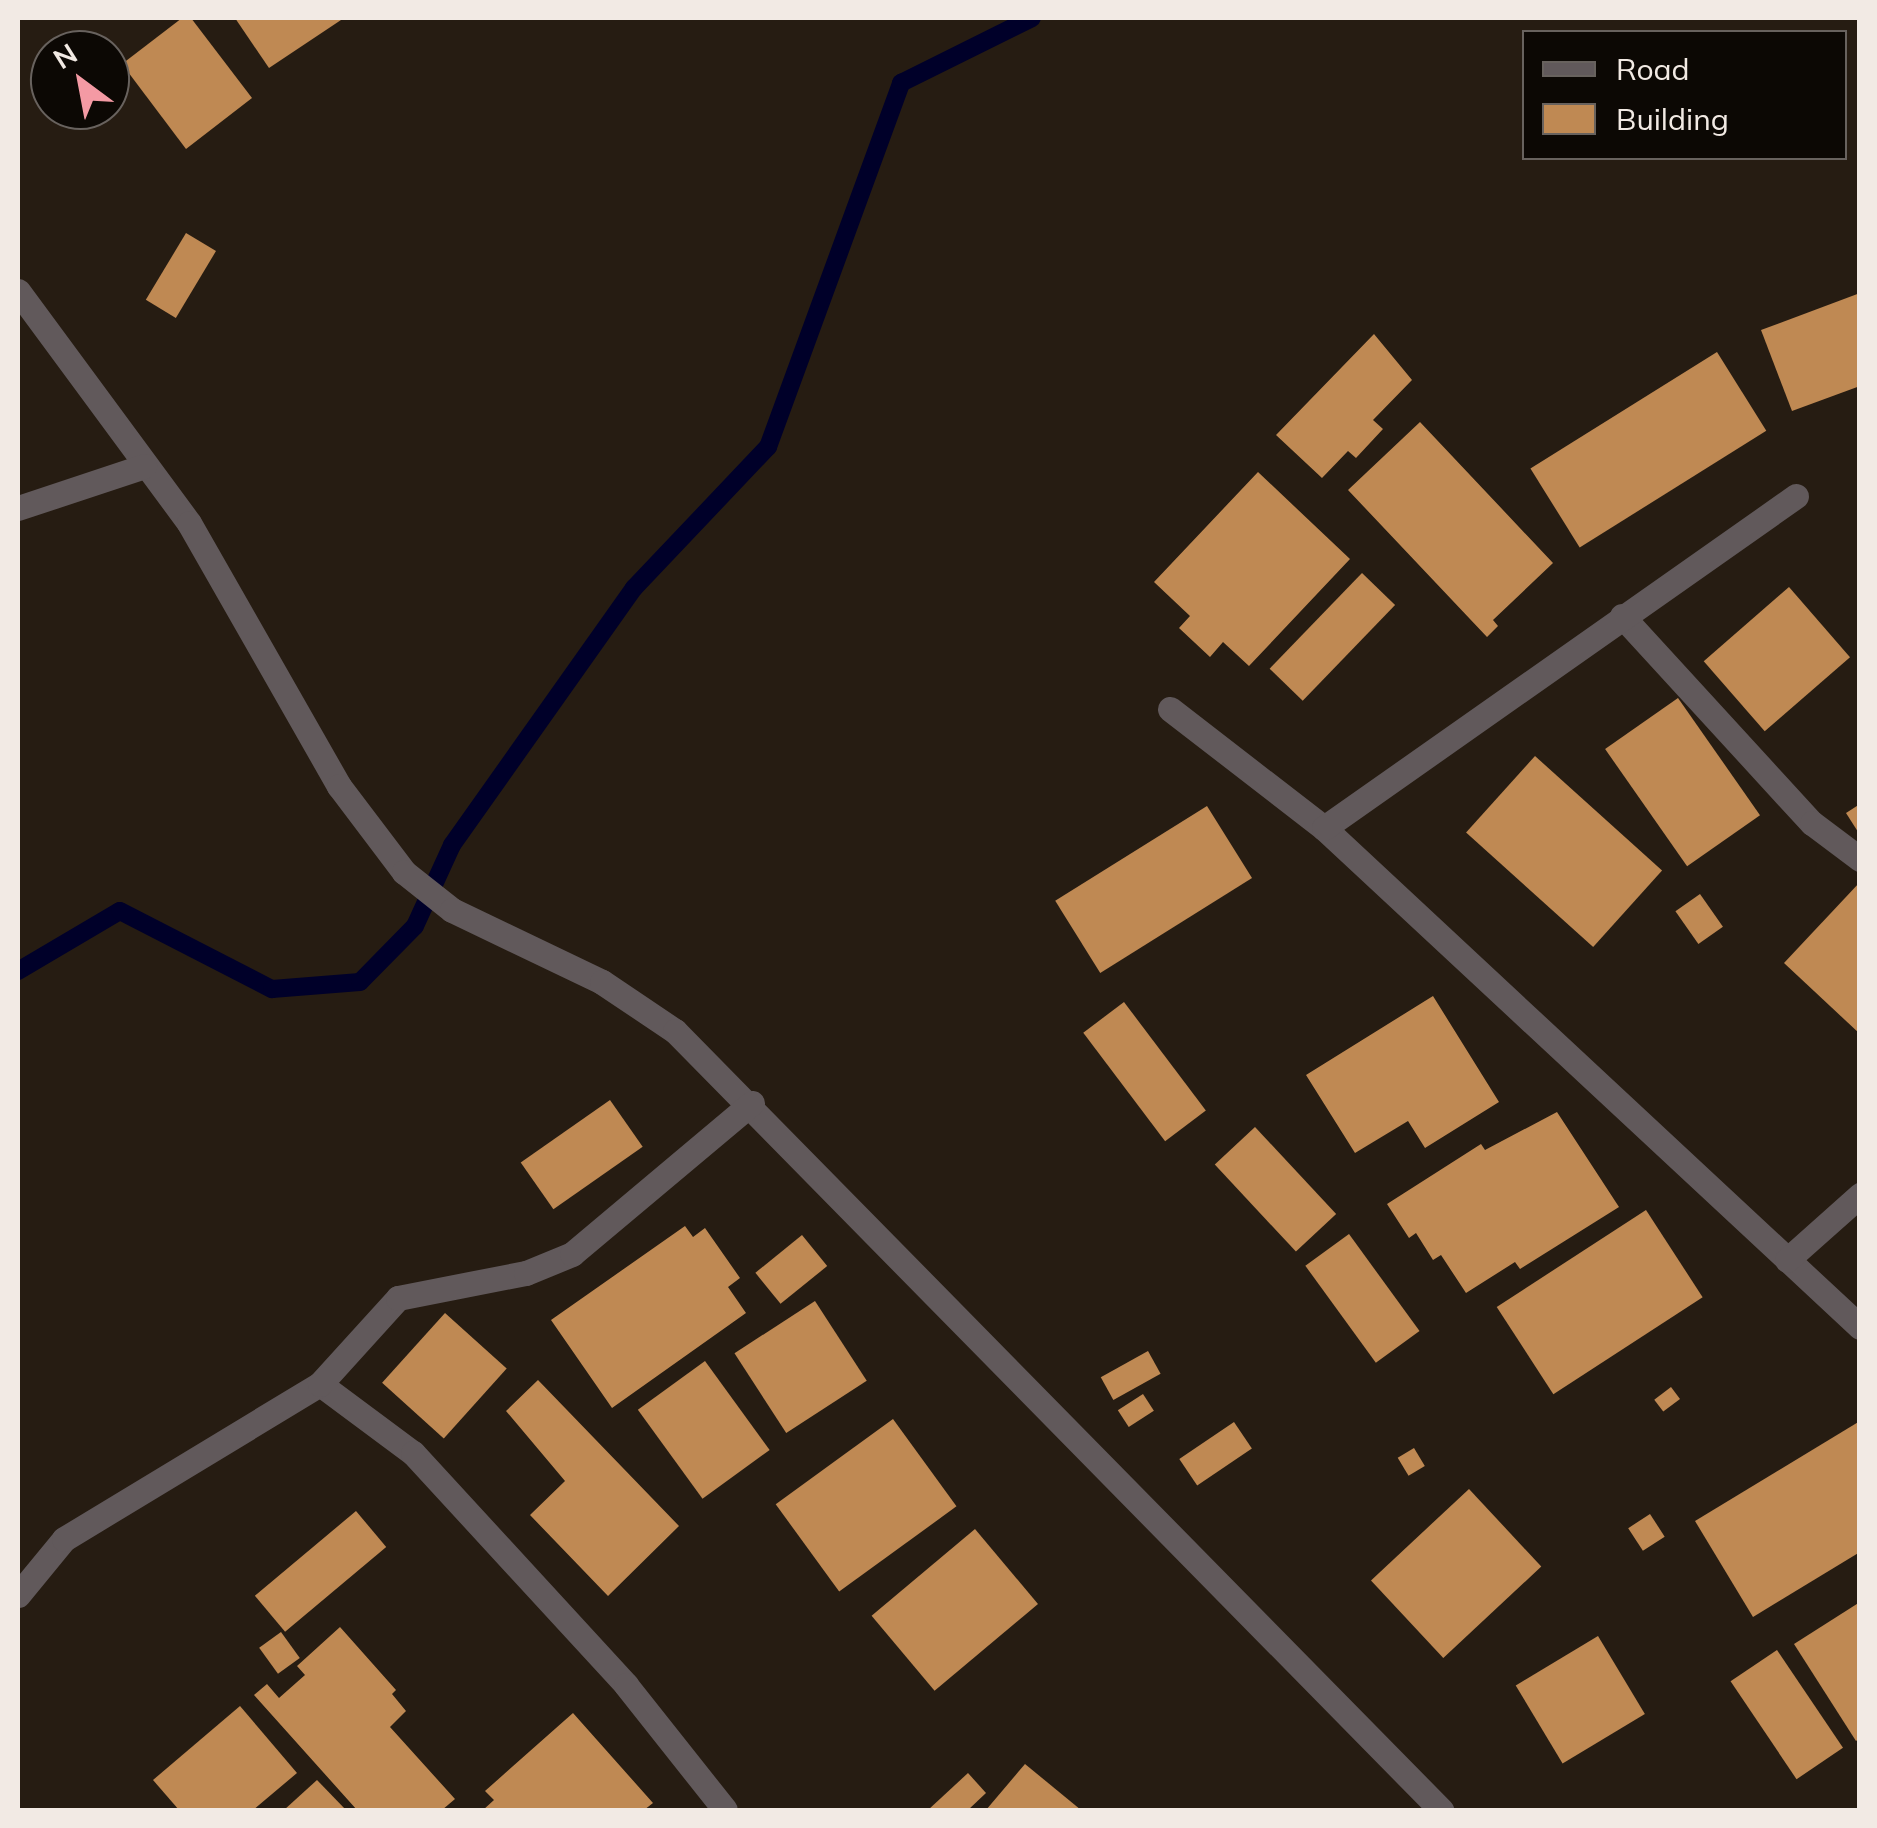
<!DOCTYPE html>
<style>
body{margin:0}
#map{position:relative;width:1877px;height:1828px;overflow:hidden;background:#261c12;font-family:Mulish,sans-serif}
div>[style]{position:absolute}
.stream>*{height:18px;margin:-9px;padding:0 9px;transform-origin:9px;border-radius:9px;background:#000029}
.building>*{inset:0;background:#bf8953;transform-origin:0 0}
.minor>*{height:25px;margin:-12.5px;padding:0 12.5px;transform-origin:12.5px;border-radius:12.5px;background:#61595b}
span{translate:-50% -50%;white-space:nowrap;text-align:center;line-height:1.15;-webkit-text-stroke:10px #0c0804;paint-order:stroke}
.frame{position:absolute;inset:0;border:20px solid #f2eae4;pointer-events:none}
.legend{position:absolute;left:1522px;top:30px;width:325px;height:130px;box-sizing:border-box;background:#0c0804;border:2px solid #68625e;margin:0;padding:12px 18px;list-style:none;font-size:30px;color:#f2eae4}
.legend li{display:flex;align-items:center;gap:20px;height:50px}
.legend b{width:50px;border:2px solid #68625e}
.north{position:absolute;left:30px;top:30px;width:100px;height:100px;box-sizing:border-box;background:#0c0804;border:2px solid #68625e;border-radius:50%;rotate:328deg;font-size:28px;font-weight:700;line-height:40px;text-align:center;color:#f2eae4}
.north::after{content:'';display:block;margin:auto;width:35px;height:45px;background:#f49aa4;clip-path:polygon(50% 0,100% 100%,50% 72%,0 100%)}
</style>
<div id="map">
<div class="stream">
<i style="left:18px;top:971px;width:118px;rotate:-30.5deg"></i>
<i style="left:120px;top:911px;width:171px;rotate:27.2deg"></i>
<i style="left:272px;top:989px;width:88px;rotate:-4.5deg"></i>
<i style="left:360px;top:982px;width:78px;rotate:-45.5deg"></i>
<i style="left:415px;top:926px;width:89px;rotate:-65.4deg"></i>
<i style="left:452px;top:845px;width:315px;rotate:-54.7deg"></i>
<i style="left:634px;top:588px;width:195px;rotate:-46.5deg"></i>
<i style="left:768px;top:447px;width:388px;rotate:-69.9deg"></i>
<i style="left:901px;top:83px;width:146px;rotate:-26.4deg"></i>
</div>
<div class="building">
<i style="clip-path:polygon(182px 18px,191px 18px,252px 98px,186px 149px,122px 64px)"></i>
<i style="clip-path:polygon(235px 18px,344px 18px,269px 68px)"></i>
<i style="left:186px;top:233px;width:35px;height:78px;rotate:31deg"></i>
<i style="clip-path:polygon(1860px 293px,1860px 386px,1792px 411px,1761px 330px)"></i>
<i style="clip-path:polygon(1374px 334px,1412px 380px,1373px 420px,1383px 429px,1356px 458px,1348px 451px,1322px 478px,1276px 435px)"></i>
<i style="left:1717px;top:352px;width:93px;height:220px;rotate:58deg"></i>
<i style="clip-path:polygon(1420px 422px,1553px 563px,1493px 620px,1498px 626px,1487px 637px,1348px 490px)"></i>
<i style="clip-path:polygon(1258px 472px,1350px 559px,1249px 666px,1223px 642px,1210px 657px,1179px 628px,1190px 616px,1154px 582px)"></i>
<i style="left:1362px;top:573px;width:46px;height:133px;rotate:44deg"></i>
<i style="left:1789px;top:587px;width:93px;height:113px;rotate:49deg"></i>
<i style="left:1678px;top:698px;width:143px;height:89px;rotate:55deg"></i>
<i style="left:1535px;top:756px;width:171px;height:103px;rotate:42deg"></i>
<i style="clip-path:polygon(1860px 804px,1860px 835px,1846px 813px)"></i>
<i style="left:1207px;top:806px;width:85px;height:179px;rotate:58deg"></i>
<i style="clip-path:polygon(1860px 882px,1860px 1034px,1784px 963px)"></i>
<i style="left:1700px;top:894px;width:40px;height:30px;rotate:55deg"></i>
<i style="clip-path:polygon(1433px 996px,1499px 1102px,1425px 1148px,1408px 1121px,1355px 1153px,1306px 1075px)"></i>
<i style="left:1124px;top:1002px;width:136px;height:51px;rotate:53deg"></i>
<i style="left:610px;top:1100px;width:57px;height:109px;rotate:55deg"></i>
<i style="clip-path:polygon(1557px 1112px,1619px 1207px,1520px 1269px,1515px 1262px,1466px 1293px,1441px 1255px,1433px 1260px,1416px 1233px,1409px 1238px,1387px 1204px,1481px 1144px,1485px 1150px)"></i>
<i style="left:1255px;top:1127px;width:119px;height:55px;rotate:47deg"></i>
<i style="left:1646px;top:1210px;width:104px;height:178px;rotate:57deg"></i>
<i style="clip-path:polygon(685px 1226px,693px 1237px,705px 1228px,740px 1278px,728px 1287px,746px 1313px,612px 1408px,551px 1320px)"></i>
<i style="left:1349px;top:1234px;width:120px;height:54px;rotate:54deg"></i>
<i style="left:802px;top:1235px;width:40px;height:60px;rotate:51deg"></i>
<i style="left:815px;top:1301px;width:95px;height:96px;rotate:57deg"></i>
<i style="left:445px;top:1313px;width:83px;height:94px;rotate:42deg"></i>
<i style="left:1148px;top:1351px;width:26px;height:54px;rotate:61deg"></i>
<i style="left:705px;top:1361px;width:110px;height:83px;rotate:54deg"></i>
<i style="clip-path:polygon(538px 1380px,679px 1526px,608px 1596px,530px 1515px,565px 1481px,506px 1411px)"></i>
<i style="left:1671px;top:1387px;width:15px;height:21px;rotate:53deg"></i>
<i style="left:1143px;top:1394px;width:20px;height:30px;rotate:57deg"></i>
<i style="left:893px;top:1419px;width:108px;height:145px;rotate:54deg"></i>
<i style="clip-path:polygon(1860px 1421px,1860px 1552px,1753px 1617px,1695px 1521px)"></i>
<i style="left:1234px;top:1422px;width:32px;height:66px;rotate:56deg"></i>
<i style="left:1414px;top:1448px;width:21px;height:19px;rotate:59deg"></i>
<i style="left:1469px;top:1489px;width:106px;height:134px;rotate:47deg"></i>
<i style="left:356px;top:1511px;width:47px;height:132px;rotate:50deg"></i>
<i style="left:1650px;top:1514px;width:27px;height:26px;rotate:57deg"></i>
<i style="left:975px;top:1529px;width:98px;height:135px;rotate:50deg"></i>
<i style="clip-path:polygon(1860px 1602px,1860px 1738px,1856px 1741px,1794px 1644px)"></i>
<i style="clip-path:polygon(340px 1627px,396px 1690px,392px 1694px,406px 1711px,390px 1727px,455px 1799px,442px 1810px,357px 1810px,254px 1695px,267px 1684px,279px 1698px,305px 1675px,297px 1666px)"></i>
<i style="left:281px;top:1632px;width:32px;height:27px;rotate:54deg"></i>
<i style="left:1598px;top:1636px;width:91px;height:96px;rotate:59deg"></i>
<i style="left:1777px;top:1650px;width:118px;height:56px;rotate:56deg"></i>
<i style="clip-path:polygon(240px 1706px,297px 1773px,253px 1810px,179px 1810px,153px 1780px)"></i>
<i style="clip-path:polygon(573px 1713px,653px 1803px,644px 1810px,483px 1810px,494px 1800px,485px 1791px)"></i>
<i style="clip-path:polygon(1025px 1764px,1081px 1810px,986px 1810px)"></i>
<i style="clip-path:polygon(968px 1773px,986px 1793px,968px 1810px,928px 1810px)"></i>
<i style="clip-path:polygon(317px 1780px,346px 1810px,284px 1810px)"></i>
</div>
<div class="minor">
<i style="left:18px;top:291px;width:288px;rotate:53.6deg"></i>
<i style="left:189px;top:523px;width:303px;rotate:60.3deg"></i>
<i style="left:339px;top:786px;width:108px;rotate:52.9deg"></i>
<i style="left:404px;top:872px;width:61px;rotate:38.4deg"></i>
<i style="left:452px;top:910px;width:166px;rotate:25.6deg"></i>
<i style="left:602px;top:982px;width:88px;rotate:33.9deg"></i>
<i style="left:675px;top:1031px;width:1093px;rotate:45.48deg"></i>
<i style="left:18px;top:508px;width:133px;rotate:-18.4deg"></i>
<i style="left:1622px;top:616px;width:281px;rotate:47.5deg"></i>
<i style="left:1812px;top:823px;width:60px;rotate:36.9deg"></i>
<i style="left:1170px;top:709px;width:195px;rotate:37.7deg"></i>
<i style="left:1324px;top:828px;width:732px;rotate:42.95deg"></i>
<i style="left:1324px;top:828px;width:577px;rotate:-35.12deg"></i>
<i style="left:1787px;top:1260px;width:98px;rotate:-41.7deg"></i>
<i style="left:320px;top:1384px;width:116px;rotate:36.6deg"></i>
<i style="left:413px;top:1453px;width:315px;rotate:47.4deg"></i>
<i style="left:626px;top:1685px;width:159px;rotate:51.6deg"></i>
<i style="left:18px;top:1595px;width:72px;rotate:-50.6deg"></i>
<i style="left:64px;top:1539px;width:299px;rotate:-31.2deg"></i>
<i style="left:320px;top:1384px;width:116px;rotate:-47.8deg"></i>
<i style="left:398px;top:1298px;width:130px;rotate:-11.1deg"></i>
<i style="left:526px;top:1273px;width:50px;rotate:-22.4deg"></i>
<i style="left:572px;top:1254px;width:235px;rotate:-40deg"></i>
</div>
<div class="frame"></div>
<ul class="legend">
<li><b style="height:12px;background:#61595b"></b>Road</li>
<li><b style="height:28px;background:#bf8953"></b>Building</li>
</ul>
<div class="north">N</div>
</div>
